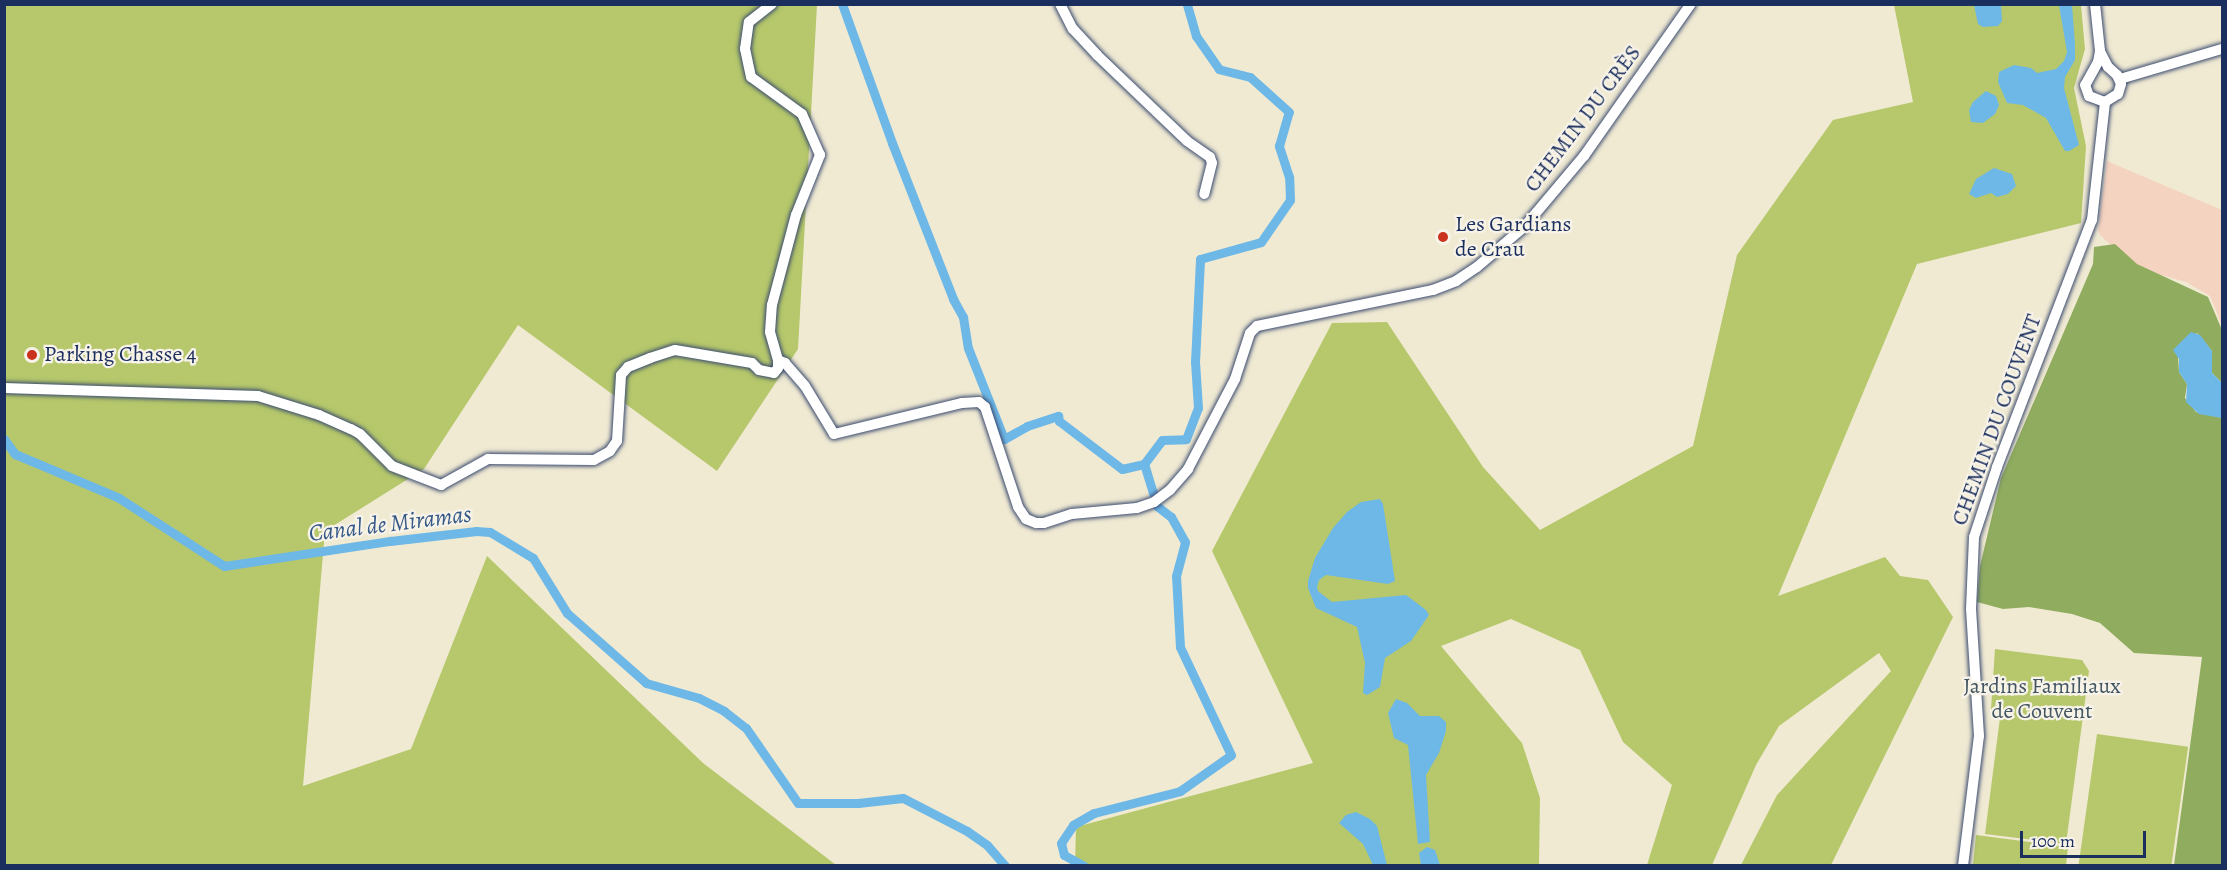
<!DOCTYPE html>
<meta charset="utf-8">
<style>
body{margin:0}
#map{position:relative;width:2227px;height:870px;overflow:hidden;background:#f0ead3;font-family:Alegreya,serif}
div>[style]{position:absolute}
.built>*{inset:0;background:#f4d3c0}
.green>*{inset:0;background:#b6c86b;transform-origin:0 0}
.forest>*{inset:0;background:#90ac5f}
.water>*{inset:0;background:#6eb8e7}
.canal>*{height:9px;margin:-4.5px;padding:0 4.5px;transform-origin:4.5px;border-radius:4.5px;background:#6eb8e7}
.roads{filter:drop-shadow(0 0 2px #3b4b70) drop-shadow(0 0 2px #3b4b70)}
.minor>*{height:10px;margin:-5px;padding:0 5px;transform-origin:5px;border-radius:5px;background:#fff}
.dots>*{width:16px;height:16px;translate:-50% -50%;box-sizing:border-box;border:3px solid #f7f3e8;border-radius:50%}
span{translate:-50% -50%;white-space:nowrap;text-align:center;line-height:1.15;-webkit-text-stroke:4.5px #f7f3e8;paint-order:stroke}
.street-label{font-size:22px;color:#1b2f5e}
.poi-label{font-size:22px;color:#1b2f5e}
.left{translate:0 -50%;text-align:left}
.park-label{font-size:22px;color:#425561}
.water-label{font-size:24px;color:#345887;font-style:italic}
.frame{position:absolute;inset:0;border:6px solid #1b2f5e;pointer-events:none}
.scale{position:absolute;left:2020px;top:831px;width:126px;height:27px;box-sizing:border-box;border:3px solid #1b2f5e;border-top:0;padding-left:8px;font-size:18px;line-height:21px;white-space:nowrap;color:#1b2f5e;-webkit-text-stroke:4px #f7f3e8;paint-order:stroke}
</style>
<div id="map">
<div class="built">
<i style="clip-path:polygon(2107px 161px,2222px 210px,2222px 326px,2210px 296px,2186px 282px,2136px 268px,2100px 235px,2098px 230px)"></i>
</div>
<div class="green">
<i style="clip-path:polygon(5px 5px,817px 5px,798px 349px,717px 471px,518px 325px,424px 469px,325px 531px,303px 786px,411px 749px,487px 556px,703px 763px,836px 865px,5px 866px)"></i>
<i style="clip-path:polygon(1894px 5px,2081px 5px,2085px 49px,2074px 88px,2086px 146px,2081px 223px,1917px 264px,1778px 596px,1885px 557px,1900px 576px,1928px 580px,1953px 617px,1831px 865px,1741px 865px,1777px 795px,1891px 671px,1879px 653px,1779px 726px,1756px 765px,1712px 865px,1647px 865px,1672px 785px,1623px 742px,1580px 650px,1511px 619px,1441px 646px,1522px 743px,1540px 798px,1539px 865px,1075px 866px,1076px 827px,1313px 763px,1212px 551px,1332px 323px,1387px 322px,1483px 467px,1540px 530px,1693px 446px,1737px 255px,1833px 120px,1913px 102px)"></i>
<i style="clip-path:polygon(1995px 649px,2082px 660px,2089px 671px,2066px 844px,1985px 834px,2001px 710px,1991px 709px)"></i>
<i style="left:2097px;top:734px;width:92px;height:132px;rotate:8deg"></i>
<i style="clip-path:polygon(1976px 835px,2068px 847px,2066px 865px,1973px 865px)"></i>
</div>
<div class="forest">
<i style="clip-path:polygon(2115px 244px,2137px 264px,2208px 297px,2222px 330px,2222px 383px,2212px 373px,2212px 351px,2197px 333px,2178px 356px,2179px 372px,2187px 384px,2185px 398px,2196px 412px,2222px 418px,2222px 865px,2174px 865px,2202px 657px,2134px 653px,2100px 623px,2072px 614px,2029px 607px,2003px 609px,1977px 602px,1980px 566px,2001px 478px,2093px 264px,2094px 247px)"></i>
</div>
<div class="water">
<i style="clip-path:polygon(1974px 5px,2001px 5px,2002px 21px,1998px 26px,1983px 27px,1978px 24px)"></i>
<i style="clip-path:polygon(2059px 5px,2072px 5px,2075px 44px,2075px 60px,2065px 77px,2064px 88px,2079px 145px,2069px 151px,2065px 151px,2046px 118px,2023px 105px,2007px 103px,1998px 82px,1999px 72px,2014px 65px,2031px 68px,2037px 73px,2056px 69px,2064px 61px,2067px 52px)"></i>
<i style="clip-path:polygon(1986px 91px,1996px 96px,1999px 105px,1995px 114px,1983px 123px,1971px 122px,1969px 110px,1973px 102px)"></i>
<i style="clip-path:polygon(1994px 168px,2012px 174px,2016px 186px,2008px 194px,1997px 197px,1991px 193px,1976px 198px,1969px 194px,1976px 179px)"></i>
<i style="clip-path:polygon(2191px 332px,2200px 335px,2212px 351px,2212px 373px,2222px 383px,2222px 418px,2199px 414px,2186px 402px,2187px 384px,2179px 372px,2179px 359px,2173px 350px)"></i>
<i style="clip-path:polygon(1380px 499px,1383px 504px,1395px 581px,1388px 584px,1326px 575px,1319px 580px,1317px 587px,1318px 591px,1332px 602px,1406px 595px,1426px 610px,1429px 615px,1411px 641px,1385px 658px,1380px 687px,1367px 695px,1363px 693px,1365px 663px,1357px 627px,1316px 608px,1308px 588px,1308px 581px,1315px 558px,1333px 528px,1347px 512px,1361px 502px)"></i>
<i style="clip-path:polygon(1396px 699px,1407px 703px,1420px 716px,1439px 716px,1446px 722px,1446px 731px,1439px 753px,1426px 775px,1430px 842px,1418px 844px,1408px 745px,1394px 738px,1388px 713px)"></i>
<i style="clip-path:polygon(1356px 812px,1370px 819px,1377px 826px,1387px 865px,1373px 865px,1363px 844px,1339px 823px,1346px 815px)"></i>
<i style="clip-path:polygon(1427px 847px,1435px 850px,1440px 865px,1421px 865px,1419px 853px)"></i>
</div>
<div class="canal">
<i style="left:842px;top:4px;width:148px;rotate:70.2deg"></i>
<i style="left:892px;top:143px;width:168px;rotate:68.6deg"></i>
<i style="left:953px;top:299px;width:21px;rotate:61deg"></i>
<i style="left:963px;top:317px;width:31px;rotate:81deg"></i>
<i style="left:968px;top:348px;width:98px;rotate:68.4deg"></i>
<i style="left:1004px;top:439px;width:26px;rotate:-29deg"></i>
<i style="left:1027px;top:426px;width:33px;rotate:-18deg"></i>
<i style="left:1058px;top:416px;width:5px;rotate:79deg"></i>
<i style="left:1059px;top:421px;width:79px;rotate:37.3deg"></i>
<i style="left:1122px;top:469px;width:23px;rotate:-13deg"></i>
<i style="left:4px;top:439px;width:19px;rotate:54deg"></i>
<i style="left:15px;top:454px;width:113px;rotate:22.9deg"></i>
<i style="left:119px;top:498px;width:125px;rotate:32.9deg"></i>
<i style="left:224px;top:566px;width:168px;rotate:-8.6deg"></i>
<i style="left:390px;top:541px;width:87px;rotate:-6.6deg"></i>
<i style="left:476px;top:531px;width:14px;rotate:4deg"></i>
<i style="left:490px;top:532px;width:50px;rotate:31.2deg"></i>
<i style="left:533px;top:558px;width:65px;rotate:58.3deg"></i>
<i style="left:567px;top:613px;width:106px;rotate:41.5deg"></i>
<i style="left:646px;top:683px;width:55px;rotate:15.8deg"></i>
<i style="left:699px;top:698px;width:28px;rotate:27deg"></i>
<i style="left:724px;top:711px;width:28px;rotate:38deg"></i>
<i style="left:746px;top:728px;width:91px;rotate:55.3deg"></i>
<i style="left:798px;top:803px;width:60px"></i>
<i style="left:858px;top:803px;width:45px;rotate:-6.3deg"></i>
<i style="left:903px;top:798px;width:72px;rotate:27.3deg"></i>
<i style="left:967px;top:831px;width:24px;rotate:35deg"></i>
<i style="left:987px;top:845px;width:28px;rotate:49deg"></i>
<i style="left:1153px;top:493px;width:30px;rotate:-107deg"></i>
<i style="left:1144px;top:464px;width:30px;rotate:-53deg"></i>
<i style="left:1162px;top:440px;width:24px;rotate:-2deg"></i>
<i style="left:1186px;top:439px;width:33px;rotate:-69deg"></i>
<i style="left:1198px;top:408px;width:46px;rotate:-93.7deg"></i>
<i style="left:1195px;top:362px;width:103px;rotate:-87.2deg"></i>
<i style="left:1200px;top:259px;width:63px;rotate:-15.6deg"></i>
<i style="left:1261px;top:242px;width:51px;rotate:-55.4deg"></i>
<i style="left:1290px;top:200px;width:23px;rotate:-92deg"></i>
<i style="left:1289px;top:177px;width:33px;rotate:-108deg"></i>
<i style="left:1279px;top:146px;width:35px;rotate:-74deg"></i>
<i style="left:1289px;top:112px;width:52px;rotate:-138.1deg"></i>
<i style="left:1250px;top:77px;width:32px;rotate:-166deg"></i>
<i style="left:1219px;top:69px;width:40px;rotate:-124.9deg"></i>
<i style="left:1196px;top:36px;width:33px;rotate:-106deg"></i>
<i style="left:1084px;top:866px;width:23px;rotate:-151deg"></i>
<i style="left:1064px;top:855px;width:12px;rotate:-104deg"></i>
<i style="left:1061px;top:843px;width:22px;rotate:-56deg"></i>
<i style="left:1073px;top:825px;width:24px;rotate:-30deg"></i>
<i style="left:1094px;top:813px;width:89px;rotate:-14.3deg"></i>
<i style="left:1180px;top:791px;width:62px;rotate:-35.2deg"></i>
<i style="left:1231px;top:755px;width:119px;rotate:-115.3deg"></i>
<i style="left:1180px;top:647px;width:71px;rotate:-93.2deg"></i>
<i style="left:1176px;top:576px;width:35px;rotate:-75deg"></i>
<i style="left:1185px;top:542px;width:29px;rotate:-119deg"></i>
<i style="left:1171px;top:517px;width:18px;rotate:-142deg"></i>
</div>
<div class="roads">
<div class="minor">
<i style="left:1060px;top:4px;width:28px;rotate:63deg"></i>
<i style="left:1073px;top:29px;width:35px;rotate:47deg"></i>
<i style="left:1097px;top:55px;width:124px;rotate:43.7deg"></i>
<i style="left:1187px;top:141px;width:28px;rotate:35deg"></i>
<i style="left:1210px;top:157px;width:6px;rotate:72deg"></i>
<i style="left:1212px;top:163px;width:32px;rotate:104deg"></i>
<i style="left:2095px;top:4px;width:47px;rotate:83.9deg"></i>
<i style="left:2100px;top:51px;width:11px;rotate:100deg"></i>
<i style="left:2098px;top:62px;width:26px;rotate:119deg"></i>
<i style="left:2085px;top:85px;width:12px;rotate:70deg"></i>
<i style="left:2089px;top:96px;width:17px;rotate:21deg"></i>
<i style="left:2105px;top:102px;width:15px;rotate:-32deg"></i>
<i style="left:2118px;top:94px;width:10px;rotate:-73deg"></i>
<i style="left:2121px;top:84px;width:10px;rotate:-114deg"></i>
<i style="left:2117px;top:75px;width:12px;rotate:-138deg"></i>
<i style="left:2108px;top:67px;width:18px;rotate:-117deg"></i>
<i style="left:2120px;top:79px;width:106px;rotate:-16.4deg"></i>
<i style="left:778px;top:360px;width:8px;rotate:23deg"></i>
<i style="left:785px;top:363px;width:30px;rotate:49deg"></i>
<i style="left:805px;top:386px;width:56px;rotate:58.9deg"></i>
<i style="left:834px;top:434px;width:132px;rotate:-13.6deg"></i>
<i style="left:962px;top:403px;width:17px;rotate:-3deg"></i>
<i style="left:979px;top:402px;width:8px;rotate:40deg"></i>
<i style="left:985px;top:407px;width:105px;rotate:71.7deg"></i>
<i style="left:1018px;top:507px;width:14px;rotate:56deg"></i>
<i style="left:1026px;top:519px;width:11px;rotate:22deg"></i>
<i style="left:1036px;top:523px;width:8px"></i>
<i style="left:1044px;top:523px;width:29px;rotate:-18deg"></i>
<i style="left:1072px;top:514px;width:65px;rotate:-5.3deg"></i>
<i style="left:1137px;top:508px;width:18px;rotate:-19deg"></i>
<i style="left:1154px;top:502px;width:20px;rotate:-37deg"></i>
<i style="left:1170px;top:490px;width:28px;rotate:-49deg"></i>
<i style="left:1188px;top:469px;width:102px;rotate:-62.4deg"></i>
<i style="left:1235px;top:379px;width:48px;rotate:-71.9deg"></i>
<i style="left:1250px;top:333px;width:10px;rotate:-45deg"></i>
<i style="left:1257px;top:326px;width:180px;rotate:-11.6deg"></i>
<i style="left:1433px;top:290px;width:25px;rotate:-21deg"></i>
<i style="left:1456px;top:281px;width:25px;rotate:-34deg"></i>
<i style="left:1477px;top:267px;width:63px;rotate:-40.5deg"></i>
<i style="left:1525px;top:226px;width:92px;rotate:-49.9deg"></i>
<i style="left:1584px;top:156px;width:186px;rotate:-54.9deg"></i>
<i style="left:4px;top:388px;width:254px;rotate:1.8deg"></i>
<i style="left:258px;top:396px;width:64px;rotate:17.3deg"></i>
<i style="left:319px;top:415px;width:35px;rotate:24deg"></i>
<i style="left:351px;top:429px;width:10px;rotate:29deg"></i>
<i style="left:360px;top:434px;width:45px;rotate:45deg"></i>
<i style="left:392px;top:466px;width:53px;rotate:21.2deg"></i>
<i style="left:441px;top:485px;width:54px;rotate:-29deg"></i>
<i style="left:488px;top:459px;width:106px;rotate:0.5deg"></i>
<i style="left:594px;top:460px;width:18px;rotate:-29deg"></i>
<i style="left:610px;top:451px;width:12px;rotate:-55deg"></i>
<i style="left:617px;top:441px;width:66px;rotate:-86.5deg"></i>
<i style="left:621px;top:375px;width:11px;rotate:-49deg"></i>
<i style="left:628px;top:367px;width:24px;rotate:-22deg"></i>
<i style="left:650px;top:358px;width:26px;rotate:-18deg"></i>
<i style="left:675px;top:350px;width:78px;rotate:9.6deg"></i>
<i style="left:752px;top:363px;width:10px;rotate:45deg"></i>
<i style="left:759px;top:370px;width:15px;rotate:11deg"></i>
<i style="left:774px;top:373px;width:6px;rotate:-51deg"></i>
<i style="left:778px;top:368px;width:8px;rotate:-90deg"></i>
<i style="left:778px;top:360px;width:29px;rotate:-106deg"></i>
<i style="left:770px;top:332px;width:27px;rotate:-86deg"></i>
<i style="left:772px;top:305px;width:93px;rotate:-75.1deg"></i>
<i style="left:796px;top:215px;width:65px;rotate:-68.2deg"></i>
<i style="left:820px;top:155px;width:45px;rotate:-113.7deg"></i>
<i style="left:802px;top:114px;width:63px;rotate:-144deg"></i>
<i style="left:751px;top:77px;width:29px;rotate:-102deg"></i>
<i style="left:745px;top:49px;width:27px;rotate:-82deg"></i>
<i style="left:749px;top:22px;width:29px;rotate:-38deg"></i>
<i style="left:1963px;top:866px;width:131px;rotate:-83deg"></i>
<i style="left:1979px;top:736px;width:127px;rotate:-93.6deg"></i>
<i style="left:1971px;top:609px;width:72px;rotate:-87.6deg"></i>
<i style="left:1974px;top:537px;width:74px;rotate:-71.8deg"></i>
<i style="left:1997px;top:467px;width:265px;rotate:-69deg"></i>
<i style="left:2092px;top:220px;width:119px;rotate:-83.7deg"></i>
</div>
</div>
<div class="dots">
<i style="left:1443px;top:237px;background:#c8321e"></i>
<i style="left:32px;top:355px;background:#c8321e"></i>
</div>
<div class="street-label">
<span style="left:1583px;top:119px;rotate:-53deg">CHEMIN DU CRÈS</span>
<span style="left:1997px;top:420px;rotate:-70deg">CHEMIN DU COUVENT</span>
</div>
<div class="poi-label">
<span class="left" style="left:1455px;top:237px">Les Gardians<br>de Crau</span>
<span class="left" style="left:44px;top:355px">Parking Chasse 4</span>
</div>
<div class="park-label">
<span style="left:2042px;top:699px">Jardins Familiaux<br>de Couvent</span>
</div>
<div class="water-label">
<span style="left:390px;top:524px;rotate:-7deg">Canal de Miramas</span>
</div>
<div class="frame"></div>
<div class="scale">100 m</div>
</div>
